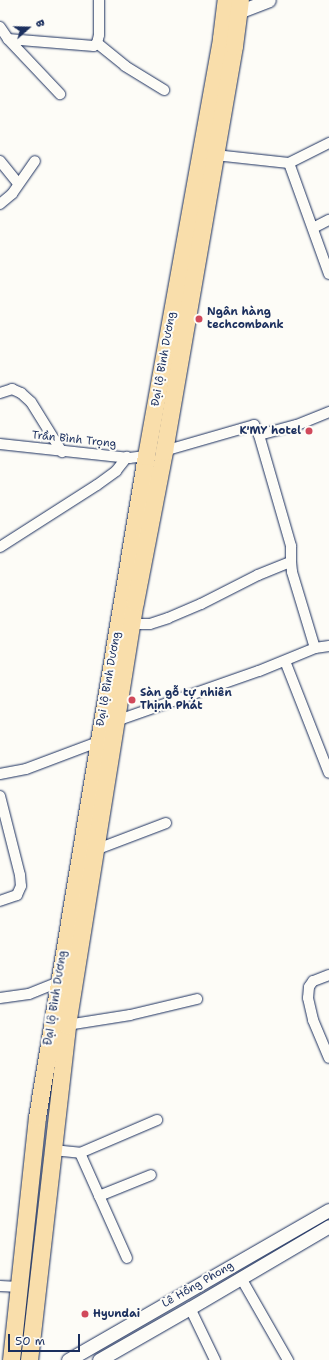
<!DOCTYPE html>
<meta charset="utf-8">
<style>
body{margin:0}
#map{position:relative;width:329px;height:1360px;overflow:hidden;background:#fdfcf7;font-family:"Shantell Sans",sans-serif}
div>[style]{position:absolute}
.roads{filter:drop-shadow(0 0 1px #1b2f5e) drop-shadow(0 0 1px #1b2f5e)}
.minor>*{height:10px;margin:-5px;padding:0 5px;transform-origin:5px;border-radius:5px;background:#fdfcf7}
.tertiary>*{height:13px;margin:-6.5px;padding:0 6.5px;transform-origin:6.5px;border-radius:6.5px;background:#fdfcf7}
.trunk>*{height:17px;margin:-8.5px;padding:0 8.5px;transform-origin:8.5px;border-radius:8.5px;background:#f9deab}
.dots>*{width:11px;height:11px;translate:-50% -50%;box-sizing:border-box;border:2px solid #fdfcf7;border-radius:50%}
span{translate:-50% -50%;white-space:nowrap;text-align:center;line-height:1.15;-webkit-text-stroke:4px #fdfcf7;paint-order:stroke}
.poi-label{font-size:11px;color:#1b2f5e;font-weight:700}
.left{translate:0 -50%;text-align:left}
.right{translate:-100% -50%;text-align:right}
.street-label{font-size:11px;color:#1b2f5e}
.north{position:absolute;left:8px;top:8px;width:40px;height:40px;-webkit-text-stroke:3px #fdfcf7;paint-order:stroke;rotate:70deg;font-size:11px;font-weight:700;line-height:16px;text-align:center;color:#1b2f5e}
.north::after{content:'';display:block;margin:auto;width:14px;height:18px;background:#1b2f5e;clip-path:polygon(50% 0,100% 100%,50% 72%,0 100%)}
.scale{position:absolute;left:8px;top:1334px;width:72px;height:18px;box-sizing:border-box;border:2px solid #1b2f5e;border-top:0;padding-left:5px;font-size:12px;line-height:14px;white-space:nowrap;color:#1b2f5e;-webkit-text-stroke:3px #fdfcf7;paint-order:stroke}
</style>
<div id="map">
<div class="roads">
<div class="minor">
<i style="left:0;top:27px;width:14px;rotate:56deg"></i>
<i style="left:8px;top:39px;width:76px;rotate:46.6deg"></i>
<i style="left:8px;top:39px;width:86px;rotate:4.7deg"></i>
<i style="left:94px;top:46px;width:4px;rotate:-45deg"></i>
<i style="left:97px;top:43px;width:8px;rotate:-76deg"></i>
<i style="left:99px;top:35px;width:35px;rotate:-90deg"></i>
<i style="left:97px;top:43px;width:36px;rotate:39deg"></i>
<i style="left:125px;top:66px;width:46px;rotate:31.6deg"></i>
<i style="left:215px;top:155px;width:74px;rotate:6.2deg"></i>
<i style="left:289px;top:163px;width:118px;rotate:70.2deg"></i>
<i style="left:0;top:161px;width:28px;rotate:51deg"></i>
<i style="left:289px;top:163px;width:45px;rotate:-26.6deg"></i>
<i style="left:0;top:204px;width:16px;rotate:-40deg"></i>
<i style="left:12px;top:194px;width:40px;rotate:-55.1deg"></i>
<i style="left:313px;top:228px;width:18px;rotate:-27deg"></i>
<i style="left:0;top:393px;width:13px;rotate:-18deg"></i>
<i style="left:12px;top:389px;width:10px;rotate:24deg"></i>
<i style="left:21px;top:393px;width:13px;rotate:42deg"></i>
<i style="left:31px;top:402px;width:59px;rotate:58.2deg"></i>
<i style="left:259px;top:435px;width:116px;rotate:73.9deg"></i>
<i style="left:291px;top:546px;width:16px;rotate:90deg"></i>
<i style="left:0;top:444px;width:130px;rotate:6.2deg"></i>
<i style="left:129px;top:458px;width:17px;rotate:-7deg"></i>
<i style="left:164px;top:451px;width:94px;rotate:-16.1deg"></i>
<i style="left:254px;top:425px;width:11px;rotate:63deg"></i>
<i style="left:259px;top:435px;width:39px;rotate:-15deg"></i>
<i style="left:297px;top:425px;width:35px;rotate:-22deg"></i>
<i style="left:0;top:547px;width:115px;rotate:-32.6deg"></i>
<i style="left:97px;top:485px;width:24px;rotate:-36deg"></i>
<i style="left:116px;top:471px;width:18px;rotate:-52deg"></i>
<i style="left:132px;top:624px;width:18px"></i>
<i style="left:150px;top:624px;width:19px;rotate:-18deg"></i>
<i style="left:168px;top:618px;width:36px;rotate:-23deg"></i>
<i style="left:201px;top:604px;width:64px;rotate:-27deg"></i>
<i style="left:258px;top:575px;width:35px;rotate:-22deg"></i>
<i style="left:291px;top:562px;width:10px;rotate:84deg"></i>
<i style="left:292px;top:572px;width:79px;rotate:73.2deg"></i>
<i style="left:285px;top:661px;width:120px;rotate:68.6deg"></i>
<i style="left:116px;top:721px;width:151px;rotate:-19.3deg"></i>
<i style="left:259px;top:671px;width:61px;rotate:-22.3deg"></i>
<i style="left:315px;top:648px;width:14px;rotate:-8deg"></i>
<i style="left:0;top:774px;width:26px;rotate:-11deg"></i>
<i style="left:26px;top:769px;width:77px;rotate:-20.6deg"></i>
<i style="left:0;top:796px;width:81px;rotate:75.8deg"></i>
<i style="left:20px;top:875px;width:11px;rotate:85deg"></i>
<i style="left:21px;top:886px;width:10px;rotate:114deg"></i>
<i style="left:17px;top:895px;width:18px;rotate:161deg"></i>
<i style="left:95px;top:850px;width:76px;rotate:-20.8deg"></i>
<i style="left:329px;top:975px;width:17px;rotate:159deg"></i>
<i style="left:313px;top:981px;width:7px;rotate:124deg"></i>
<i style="left:309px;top:987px;width:11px;rotate:95deg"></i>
<i style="left:308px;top:998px;width:23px;rotate:77deg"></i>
<i style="left:313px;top:1020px;width:41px;rotate:67.2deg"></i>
<i style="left:0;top:998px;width:29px;rotate:-8deg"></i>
<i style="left:29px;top:994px;width:31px;rotate:-22deg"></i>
<i style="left:67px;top:1025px;width:64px;rotate:-9deg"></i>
<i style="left:130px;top:1015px;width:69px;rotate:-13.4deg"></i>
<i style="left:53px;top:1150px;width:27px;rotate:6deg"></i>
<i style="left:80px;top:1153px;width:115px;rotate:65.9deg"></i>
<i style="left:80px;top:1153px;width:84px;rotate:-23.2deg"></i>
<i style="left:99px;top:1196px;width:56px;rotate:-22deg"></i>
<i style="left:241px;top:1278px;width:95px;rotate:60.2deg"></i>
<i style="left:0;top:1286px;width:19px;rotate:3deg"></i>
<i style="left:190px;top:1308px;width:58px;rotate:64.3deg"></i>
</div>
<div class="tertiary">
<i style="left:238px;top:12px;width:33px;rotate:-21deg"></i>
<i style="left:68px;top:1360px;width:301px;rotate:-29.9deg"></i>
<i style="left:99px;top:1360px;width:105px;rotate:-29.7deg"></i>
<i style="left:190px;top:1308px;width:161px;rotate:-30.5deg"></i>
</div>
<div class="trunk">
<i style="left:11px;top:1360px;width:244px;rotate:-83.9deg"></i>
<i style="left:37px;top:1117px;width:670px;rotate:-80.64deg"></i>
<i style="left:146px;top:456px;width:425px;rotate:-79.8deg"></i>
<i style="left:221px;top:38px;width:38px;rotate:-83deg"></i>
<i style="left:29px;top:1360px;width:337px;rotate:-83.5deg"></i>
<i style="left:67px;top:1025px;width:428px;rotate:-80.9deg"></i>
<i style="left:135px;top:602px;width:154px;rotate:-79.1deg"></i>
<i style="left:164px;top:451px;width:411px;rotate:-80.2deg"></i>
<i style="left:234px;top:46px;width:46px;rotate:-82.6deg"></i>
</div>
</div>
<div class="dots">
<i style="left:199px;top:319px;background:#d1495b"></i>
<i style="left:309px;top:431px;background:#d1495b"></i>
<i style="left:132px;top:700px;background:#d1495b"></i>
<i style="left:85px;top:1314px;background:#d1495b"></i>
</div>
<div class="poi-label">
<span class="left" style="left:207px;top:319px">Ngân hàng<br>techcombank</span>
<span class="right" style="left:301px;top:431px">K'MY hotel</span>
<span class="left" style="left:140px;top:700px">Sàn gỗ tự nhiên<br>Thịnh Phát</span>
<span class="left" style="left:93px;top:1314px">Hyundai</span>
</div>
<div class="street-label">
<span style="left:164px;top:359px;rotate:-80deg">Đại lộ Bình Dương</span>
<span style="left:74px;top:440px;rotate:6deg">Trần Bình Trọng</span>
<span style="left:109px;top:679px;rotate:-80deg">Đại lộ Bình Dương</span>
<span style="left:56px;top:998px;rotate:-81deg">Đại lộ Bình Dương</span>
<span style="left:198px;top:1285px;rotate:-30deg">Lê Hồng Phong</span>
</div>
<div class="north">B</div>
<div class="scale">50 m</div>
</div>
